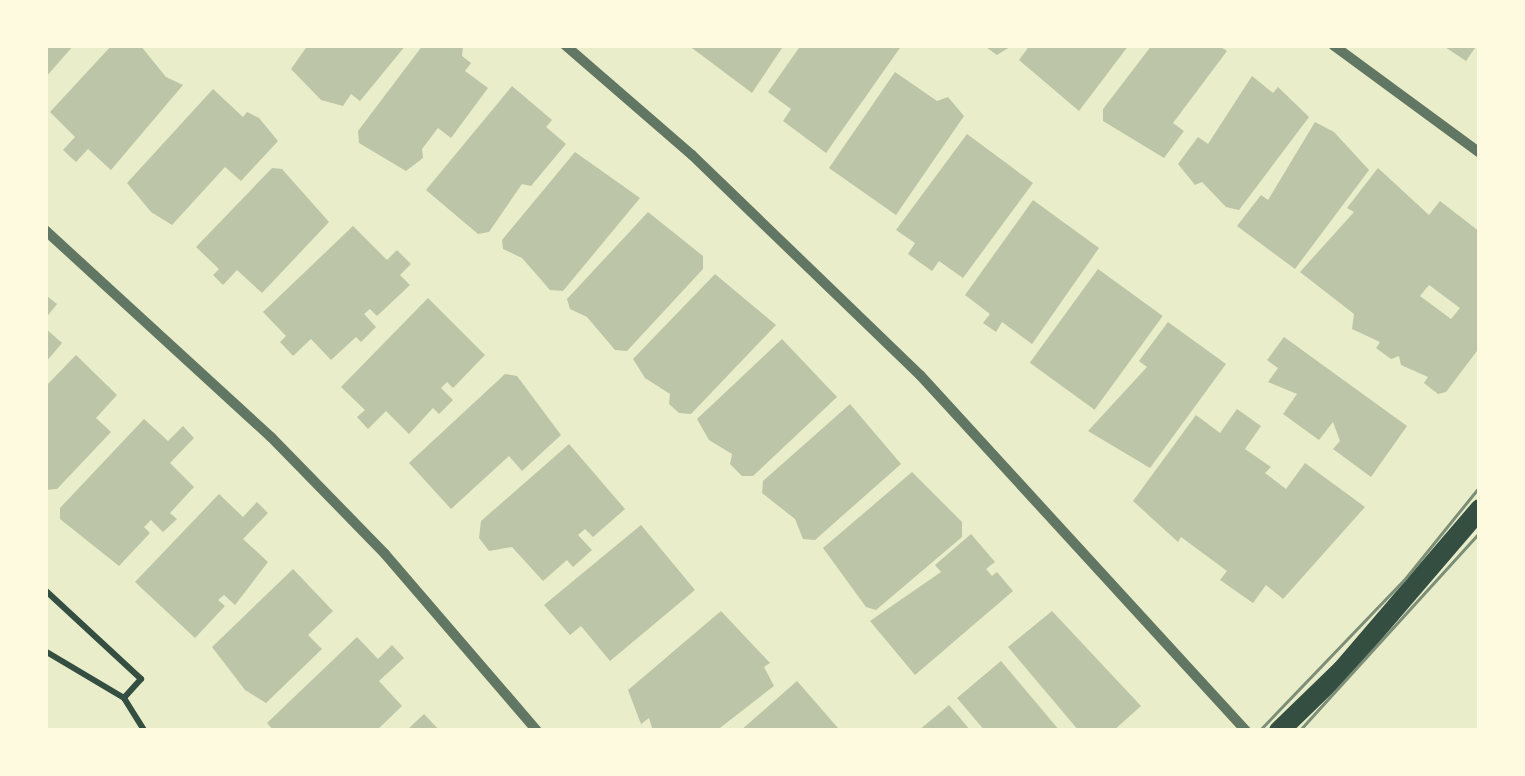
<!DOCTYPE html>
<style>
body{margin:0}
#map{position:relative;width:1525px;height:776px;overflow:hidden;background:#e9edc9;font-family:"Roboto Serif",serif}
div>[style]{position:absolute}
.building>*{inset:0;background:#bcc5a7;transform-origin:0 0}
.path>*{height:6px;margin:-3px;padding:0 3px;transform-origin:3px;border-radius:3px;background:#344e41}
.minor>*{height:10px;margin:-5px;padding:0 5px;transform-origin:5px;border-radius:5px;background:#617663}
.secondary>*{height:20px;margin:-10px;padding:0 10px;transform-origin:10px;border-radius:10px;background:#344e41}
.tram>*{height:2.5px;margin:-1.25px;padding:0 1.25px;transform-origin:1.25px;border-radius:1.25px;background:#7c8e77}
span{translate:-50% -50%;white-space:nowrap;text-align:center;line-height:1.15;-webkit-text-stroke:10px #fefae0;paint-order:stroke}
.frame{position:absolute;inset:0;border:48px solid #fefae0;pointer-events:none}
</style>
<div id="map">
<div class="building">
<i style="clip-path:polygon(45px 45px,74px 45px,45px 78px)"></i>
<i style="clip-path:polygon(112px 45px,140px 45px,166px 77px,183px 85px,111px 170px,88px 149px,76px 162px,63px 150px,75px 137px,50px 112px)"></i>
<i style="clip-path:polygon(308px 45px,406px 45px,360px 101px,351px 94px,343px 106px,321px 100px,291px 69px)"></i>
<i style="clip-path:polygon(423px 45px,463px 45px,462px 56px,471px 63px,465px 71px,488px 88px,451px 138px,438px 128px,422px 149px,423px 158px,406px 171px,359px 143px,358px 131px)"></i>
<i style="clip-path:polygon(688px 45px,784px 45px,752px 93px)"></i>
<i style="clip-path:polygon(801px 45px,902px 45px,826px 153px,783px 121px,791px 109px,768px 92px)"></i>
<i style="clip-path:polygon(983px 45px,1013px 45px,997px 55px)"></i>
<i style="clip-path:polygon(1030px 45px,1129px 45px,1079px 111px,1019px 60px)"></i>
<i style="clip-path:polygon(1152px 45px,1218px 45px,1227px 51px,1173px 123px,1184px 131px,1164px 158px,1103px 121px,1103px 109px)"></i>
<i style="clip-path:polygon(1442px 45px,1477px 45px,1466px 61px)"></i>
<i style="clip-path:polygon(895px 72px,937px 101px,948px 97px,964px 116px,896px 215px,829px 168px)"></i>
<i style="clip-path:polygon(1252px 76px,1273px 93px,1278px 87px,1309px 117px,1239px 210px,1226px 207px,1202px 182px,1195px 185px,1178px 164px,1198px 137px,1208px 144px)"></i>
<i style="clip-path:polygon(512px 86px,552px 120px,546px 127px,566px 144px,531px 186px,522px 184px,489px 232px,478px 234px,426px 190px)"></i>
<i style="clip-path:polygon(213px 89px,243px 117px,247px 112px,259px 118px,278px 141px,241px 181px,225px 167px,172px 225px,151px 212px,127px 183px)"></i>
<i style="clip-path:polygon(1315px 122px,1334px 132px,1369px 170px,1295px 269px,1237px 226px,1261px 195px,1268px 200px)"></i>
<i style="clip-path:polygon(967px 134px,1033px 183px,963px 278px,939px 261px,932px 271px,908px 254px,915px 243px,896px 230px)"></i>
<i style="clip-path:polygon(575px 152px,640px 198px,563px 291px,550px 290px,522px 258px,503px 249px,502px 240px)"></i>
<i style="clip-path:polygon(272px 168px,282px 169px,329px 222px,262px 293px,237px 270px,223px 285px,213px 275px,219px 269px,196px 247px)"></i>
<i style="clip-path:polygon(evenodd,1378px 168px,1429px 215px,1440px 201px,1480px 232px,1480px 347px,1446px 392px,1438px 394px,1424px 383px,1428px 377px,1401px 365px,1399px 356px,1391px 359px,1376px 348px,1380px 342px,1352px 329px,1354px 314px,1300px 272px,1354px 212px,1347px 208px,1378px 168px,1429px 285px,1460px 308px,1451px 319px,1420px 296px,1429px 285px)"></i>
<i style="clip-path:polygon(1033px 200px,1099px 248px,1032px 344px,1002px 322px,996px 332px,983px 323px,990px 314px,965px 295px)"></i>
<i style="clip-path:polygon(648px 212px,703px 256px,703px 269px,627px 351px,615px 350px,587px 317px,570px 309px,567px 299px)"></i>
<i style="clip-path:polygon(353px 226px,387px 260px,397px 250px,411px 264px,400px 275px,410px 285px,377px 316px,370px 309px,364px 314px,376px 327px,361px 342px,356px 337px,331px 360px,311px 339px,293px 356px,280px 342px,286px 336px,263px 312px)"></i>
<i style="left:1098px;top:269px;width:80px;height:116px;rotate:36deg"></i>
<i style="clip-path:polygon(715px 274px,776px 325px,691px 414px,679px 413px,669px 404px,670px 394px,645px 378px,633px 359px)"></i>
<i style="clip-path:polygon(47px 296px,57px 304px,45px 319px,45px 298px)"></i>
<i style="clip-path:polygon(428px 298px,485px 355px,453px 388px,447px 382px,441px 388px,453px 400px,439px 414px,433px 408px,409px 434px,386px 411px,368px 429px,357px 417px,365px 410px,341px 387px)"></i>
<i style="clip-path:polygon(1168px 322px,1226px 364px,1150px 468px,1088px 431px,1147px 367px,1139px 361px)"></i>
<i style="clip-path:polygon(45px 328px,62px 343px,45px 363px)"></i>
<i style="clip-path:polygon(1284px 337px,1407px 426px,1371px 477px,1333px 449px,1340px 441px,1333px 422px,1319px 440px,1283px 414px,1297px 394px,1268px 382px,1278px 368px,1267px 360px)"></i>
<i style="clip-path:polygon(782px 339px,837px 397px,753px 476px,742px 476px,730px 464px,732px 454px,709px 440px,697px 419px)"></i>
<i style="clip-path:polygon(76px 355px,117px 395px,96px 418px,111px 432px,57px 489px,45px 490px,45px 387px)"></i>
<i style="clip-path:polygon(505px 374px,517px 376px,561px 435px,522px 471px,509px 456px,451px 509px,409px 463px)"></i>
<i style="clip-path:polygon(850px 404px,901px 464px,815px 540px,803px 539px,795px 519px,762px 493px,763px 481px)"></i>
<i style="clip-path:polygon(1237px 409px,1261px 426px,1245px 449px,1271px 467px,1265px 473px,1286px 489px,1305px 463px,1365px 507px,1283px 599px,1266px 585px,1253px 603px,1220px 580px,1227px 571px,1181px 537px,1178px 542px,1133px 501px,1196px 415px,1220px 433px)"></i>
<i style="clip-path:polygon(144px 419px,168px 441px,183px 426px,194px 438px,170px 463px,194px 487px,170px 513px,177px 519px,163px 532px,151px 520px,144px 527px,150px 533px,119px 566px,60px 519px,60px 508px)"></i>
<i style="clip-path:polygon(569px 444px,625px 509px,593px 537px,585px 529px,578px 535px,592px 550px,573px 567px,567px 560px,543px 581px,512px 547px,489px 551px,479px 538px,481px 521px)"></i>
<i style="clip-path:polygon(912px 472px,962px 522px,962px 537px,876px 610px,866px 607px,823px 548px)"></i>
<i style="clip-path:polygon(219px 494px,243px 517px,257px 502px,268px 513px,243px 539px,268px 562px,235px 605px,224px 595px,218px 600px,225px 606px,195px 638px,135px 582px)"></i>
<i style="clip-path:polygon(641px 525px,695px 590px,610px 661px,581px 626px,570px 635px,544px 605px)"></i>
<i style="clip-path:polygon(971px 534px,995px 562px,986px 569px,992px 576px,997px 572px,1013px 591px,915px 675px,870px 621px,941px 572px,935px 565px)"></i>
<i style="clip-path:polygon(293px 569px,333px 611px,308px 635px,322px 649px,266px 703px,245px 690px,212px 647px)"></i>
<i style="clip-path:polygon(721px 611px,770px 663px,764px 667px,774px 686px,716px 731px,653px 731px,649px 718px,641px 724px,628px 690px)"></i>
<i style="clip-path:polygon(1052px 611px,1141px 706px,1113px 731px,1079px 731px,1008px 647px)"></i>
<i style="clip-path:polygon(357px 637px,378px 659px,392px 645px,404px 658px,379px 681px,402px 706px,376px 731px,274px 731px,267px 723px)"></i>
<i style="clip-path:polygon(1001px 661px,1060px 731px,985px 731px,957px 698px)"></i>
<i style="clip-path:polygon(797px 681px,838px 728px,740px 731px)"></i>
<i style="clip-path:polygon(949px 705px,971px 731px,918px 731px)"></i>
<i style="clip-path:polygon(424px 714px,440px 731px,406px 731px)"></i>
</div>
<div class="path">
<i style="left:45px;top:590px;width:131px;rotate:42.8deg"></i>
<i style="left:141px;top:679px;width:25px;rotate:132deg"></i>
<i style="left:45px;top:651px;width:92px;rotate:30.7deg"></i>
<i style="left:124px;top:698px;width:39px;rotate:58deg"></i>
</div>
<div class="minor">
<i style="left:565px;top:45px;width:168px;rotate:40.9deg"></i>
<i style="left:692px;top:155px;width:317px;rotate:44deg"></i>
<i style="left:920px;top:375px;width:483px;rotate:47.5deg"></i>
<i style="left:1333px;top:45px;width:182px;rotate:36.3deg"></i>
<i style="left:45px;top:230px;width:306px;rotate:42.5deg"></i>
<i style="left:271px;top:437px;width:163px;rotate:45.7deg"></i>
<i style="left:385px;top:554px;width:233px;rotate:49.3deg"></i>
</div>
<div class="secondary">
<i style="left:1279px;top:731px;width:88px;rotate:-44.1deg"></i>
<i style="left:1342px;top:670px;width:212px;rotate:-49.4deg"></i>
</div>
<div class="tram">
<i style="left:1259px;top:731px;width:209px;rotate:-46.2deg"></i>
<i style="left:1404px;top:580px;width:121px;rotate:-51deg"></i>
<i style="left:1299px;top:731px;width:269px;rotate:-47.7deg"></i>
</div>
<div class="frame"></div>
</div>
